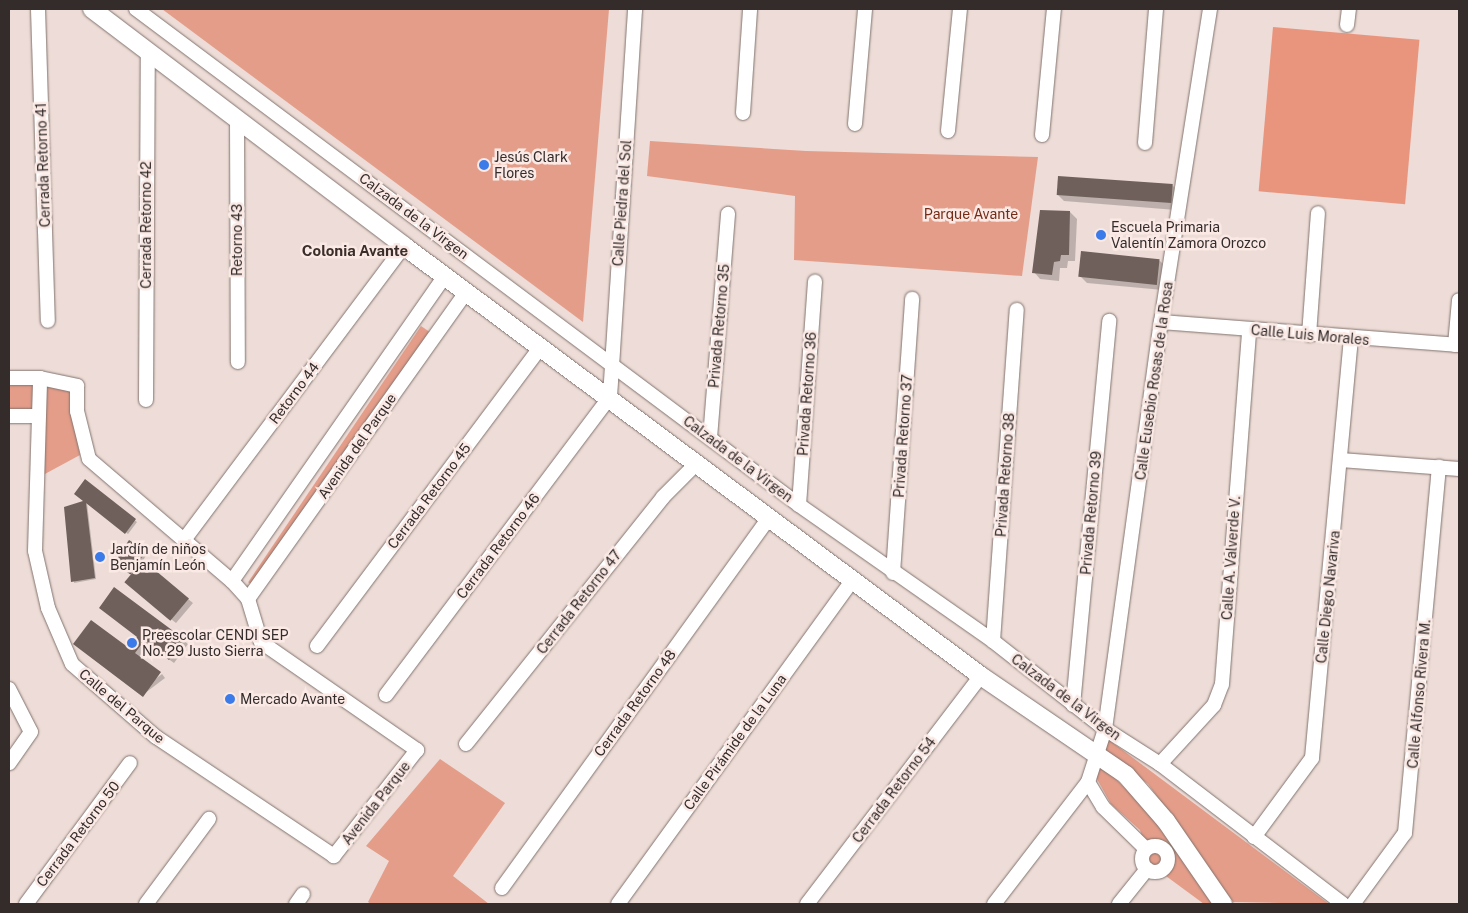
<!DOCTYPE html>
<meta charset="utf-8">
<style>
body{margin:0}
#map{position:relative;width:1468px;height:913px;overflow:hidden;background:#eddcd7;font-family:"Public Sans",sans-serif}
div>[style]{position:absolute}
.green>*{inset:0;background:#e49d89;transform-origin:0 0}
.forest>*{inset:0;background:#e9957e;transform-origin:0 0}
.shadow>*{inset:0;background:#0003;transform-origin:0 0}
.building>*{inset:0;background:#6f605c;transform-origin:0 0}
.roads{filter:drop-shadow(0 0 1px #82736e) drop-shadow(0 0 1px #82736e)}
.minor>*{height:14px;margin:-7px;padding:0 7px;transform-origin:7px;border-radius:7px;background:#fff}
.minor>.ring{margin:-7px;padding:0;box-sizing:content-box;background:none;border:14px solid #fff;border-radius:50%}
.major>*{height:18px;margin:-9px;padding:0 9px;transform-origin:9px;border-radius:9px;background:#fff}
.dots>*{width:14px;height:14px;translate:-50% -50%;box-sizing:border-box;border:2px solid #fae9e4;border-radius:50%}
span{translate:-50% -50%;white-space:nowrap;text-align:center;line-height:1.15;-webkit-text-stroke:5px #fae9e4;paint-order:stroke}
.poi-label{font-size:14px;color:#332c2b}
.left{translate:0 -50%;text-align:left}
.street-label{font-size:14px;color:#332c2b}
.park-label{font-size:14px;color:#762b16}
.neighbourhood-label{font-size:15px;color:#3b2e2a;font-weight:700}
.frame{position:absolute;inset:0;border:10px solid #332c2b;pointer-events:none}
</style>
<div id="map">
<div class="green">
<i style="clip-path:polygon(162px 9px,609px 9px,583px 322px)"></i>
<i style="clip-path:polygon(650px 141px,806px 151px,1038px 157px,1022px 276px,794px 260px,795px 196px,647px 176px)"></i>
<i style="left:421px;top:326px;width:11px;height:309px;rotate:34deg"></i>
<i style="left:9px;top:383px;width:26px;height:30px"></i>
<i style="clip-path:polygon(46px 386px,73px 390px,72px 411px,80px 455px,43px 475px)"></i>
<i style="clip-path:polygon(1105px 737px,1329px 904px,1233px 902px,1148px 784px,1099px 746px)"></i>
<i style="clip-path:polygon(440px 759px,505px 803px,453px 876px,489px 904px,371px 904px,368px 902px,389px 861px,366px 846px)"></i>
<i style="clip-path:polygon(1098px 762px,1149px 811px,1213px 904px,1204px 904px,1151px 865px,1140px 830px,1111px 804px,1093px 772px)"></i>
</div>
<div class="forest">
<i style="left:1273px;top:27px;width:147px;height:165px;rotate:5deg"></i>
</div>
<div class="shadow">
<i style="clip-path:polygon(1172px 185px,1179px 192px,1176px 210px,1064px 201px,1057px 194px)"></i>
<i style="clip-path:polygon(1070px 212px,1077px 219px,1075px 261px,1068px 261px,1067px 268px,1060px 268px,1059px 281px,1040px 279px,1034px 272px)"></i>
<i style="clip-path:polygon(1160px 261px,1166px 267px,1163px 290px,1087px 283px,1080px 276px)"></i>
<i style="clip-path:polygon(85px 481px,137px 522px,128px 534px,87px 503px,96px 579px,74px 583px,85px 502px)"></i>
<i style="clip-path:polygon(130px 542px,147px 554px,142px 562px,193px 603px,176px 623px,131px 587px,132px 575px,117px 565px)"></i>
<i style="clip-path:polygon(115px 589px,188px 644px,174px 663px,148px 644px,139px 657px,142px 696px,74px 644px,129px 649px,138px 637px)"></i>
<i style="left:162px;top:674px;width:5px;height:29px;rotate:53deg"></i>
</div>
<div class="building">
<i style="left:1058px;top:176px;width:115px;height:19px;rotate:4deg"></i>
<i style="clip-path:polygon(1040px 210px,1070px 211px,1069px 255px,1061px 255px,1060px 261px,1054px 262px,1052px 275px,1032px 273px)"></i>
<i style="left:1081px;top:251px;width:79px;height:26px;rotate:6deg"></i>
<i style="clip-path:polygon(85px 479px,136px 519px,125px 534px,86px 503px,95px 578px,71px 582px,64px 507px,83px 501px,74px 494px)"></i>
<i style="left:129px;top:540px;width:20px;height:28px;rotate:33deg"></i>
<i style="left:143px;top:560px;width:60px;height:29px;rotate:40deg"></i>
<i style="clip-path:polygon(114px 587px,184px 639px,169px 660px,144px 641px,135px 653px,161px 672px,143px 697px,73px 644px,91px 620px,129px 648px,137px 637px,99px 608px)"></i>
</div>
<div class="roads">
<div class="minor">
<i style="left:38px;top:9px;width:312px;rotate:88.2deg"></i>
<i style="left:136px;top:9px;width:828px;rotate:36.8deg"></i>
<i style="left:799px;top:505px;width:237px;rotate:35deg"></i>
<i style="left:993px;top:641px;width:142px;rotate:38.2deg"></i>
<i style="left:1105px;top:729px;width:65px;rotate:32.5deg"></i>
<i style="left:1160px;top:764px;width:230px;rotate:37.4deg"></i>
<i style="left:1347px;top:25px;width:16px;rotate:-83deg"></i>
<i style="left:743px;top:113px;width:104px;rotate:-86.1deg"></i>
<i style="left:237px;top:118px;width:244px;rotate:89.8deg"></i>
<i style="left:855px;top:124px;width:115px;rotate:-85deg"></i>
<i style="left:948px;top:131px;width:123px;rotate:-84.4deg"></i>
<i style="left:1042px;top:135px;width:127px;rotate:-84.6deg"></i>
<i style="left:1145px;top:143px;width:134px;rotate:-85.3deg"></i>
<i style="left:1161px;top:322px;width:299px;rotate:4.4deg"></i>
<i style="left:1309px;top:335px;width:122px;rotate:-85.8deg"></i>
<i style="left:1455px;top:345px;width:45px;rotate:-84.9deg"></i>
<i style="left:9px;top:378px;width:31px"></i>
<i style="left:40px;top:378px;width:38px;rotate:12deg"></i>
<i style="left:77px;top:386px;width:25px;rotate:90deg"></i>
<i style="left:77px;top:411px;width:49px;rotate:76deg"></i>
<i style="left:89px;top:459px;width:188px;rotate:40.5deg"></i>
<i style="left:232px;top:581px;width:24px;rotate:48deg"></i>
<i style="left:248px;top:599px;width:45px;rotate:73.2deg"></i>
<i style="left:261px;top:642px;width:190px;rotate:34.7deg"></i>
<i style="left:417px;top:750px;width:135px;rotate:128.1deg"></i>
<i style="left:334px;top:856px;width:214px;rotate:-146.2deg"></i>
<i style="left:156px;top:737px;width:111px;rotate:-139deg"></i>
<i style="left:72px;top:664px;width:61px;rotate:-113.2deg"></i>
<i style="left:48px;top:608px;width:58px;rotate:-102.8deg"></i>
<i style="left:35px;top:551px;width:173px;rotate:-88.3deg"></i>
<i style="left:146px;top:400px;width:350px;rotate:-89.7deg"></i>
<i style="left:9px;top:416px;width:28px"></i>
<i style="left:710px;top:438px;width:225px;rotate:-85.4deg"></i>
<i style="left:1341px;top:460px;width:118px;rotate:4.4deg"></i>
<i style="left:799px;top:505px;width:224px;rotate:-85.9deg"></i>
<i style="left:184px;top:540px;width:367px;rotate:-53.2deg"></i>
<i style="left:893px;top:573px;width:275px;rotate:-86deg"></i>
<i style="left:232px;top:581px;width:372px;rotate:-55.1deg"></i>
<i style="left:248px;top:599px;width:377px;rotate:-54.6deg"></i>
<i style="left:993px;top:641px;width:332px;rotate:-85.9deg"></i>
<i style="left:317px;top:646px;width:374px;rotate:-53.2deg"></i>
<i style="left:9px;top:689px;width:48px;rotate:62.9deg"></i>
<i style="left:31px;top:732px;width:38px;rotate:125deg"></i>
<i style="left:386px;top:695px;width:373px;rotate:-53.1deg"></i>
<i style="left:610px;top:397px;width:389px;rotate:-86.3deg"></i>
<i style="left:1073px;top:705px;width:386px;rotate:-84.6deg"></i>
<i style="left:466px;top:744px;width:316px;rotate:-51.4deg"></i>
<i style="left:663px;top:497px;width:48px;rotate:-45deg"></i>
<i style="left:1160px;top:764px;width:80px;rotate:-47.5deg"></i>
<i style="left:1214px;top:705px;width:22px;rotate:-69deg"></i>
<i style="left:1222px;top:684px;width:355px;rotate:-85.6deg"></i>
<i style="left:1088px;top:782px;width:29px;rotate:59deg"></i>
<i style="left:1103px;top:807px;width:60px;rotate:44.3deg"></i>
<i style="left:1254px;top:837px;width:98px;rotate:-53.7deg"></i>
<i style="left:1312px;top:758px;width:422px;rotate:-84.7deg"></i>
<i class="ring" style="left:1142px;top:846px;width:12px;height:12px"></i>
<i style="left:502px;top:888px;width:456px;rotate:-54.2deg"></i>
<i style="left:26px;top:904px;width:175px;rotate:-53.6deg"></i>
<i style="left:146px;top:904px;width:106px;rotate:-53.5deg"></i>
<i style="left:296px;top:904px;width:12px;rotate:-55deg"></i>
<i style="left:618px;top:904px;width:399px;rotate:-54.1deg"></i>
<i style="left:807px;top:904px;width:287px;rotate:-52.7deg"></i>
<i style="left:994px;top:904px;width:154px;rotate:-52.4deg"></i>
<i style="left:1088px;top:782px;width:56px;rotate:-72.2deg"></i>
<i style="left:1105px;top:729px;width:411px;rotate:-82.2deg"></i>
<i style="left:1161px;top:322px;width:317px;rotate:-81.1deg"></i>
<i style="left:1119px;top:904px;width:45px;rotate:-51.3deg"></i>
<i style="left:1353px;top:904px;width:88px;rotate:-53.8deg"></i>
<i style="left:1405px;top:833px;width:368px;rotate:-84.7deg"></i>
</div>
<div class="major">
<i style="left:92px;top:9px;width:392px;rotate:37.2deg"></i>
<i style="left:404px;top:246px;width:720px;rotate:36.69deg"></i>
<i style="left:981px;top:676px;width:176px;rotate:34.3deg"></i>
<i style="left:1126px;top:775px;width:61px;rotate:49deg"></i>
<i style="left:1166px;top:821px;width:101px;rotate:55.5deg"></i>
</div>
</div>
<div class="dots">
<i style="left:484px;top:165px;background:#3b7ae9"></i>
<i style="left:1101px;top:235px;background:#3b7ae9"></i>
<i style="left:100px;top:557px;background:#3b7ae9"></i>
<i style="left:132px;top:643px;background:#3b7ae9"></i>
<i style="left:230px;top:699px;background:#3b7ae9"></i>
</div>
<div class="poi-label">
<span class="left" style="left:494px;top:165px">Jesús Clark<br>Flores</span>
<span class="left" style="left:1111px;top:235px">Escuela Primaria<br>Valentín Zamora Orozco</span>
<span class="left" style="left:110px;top:557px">Jardín de niños<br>Benjamín León</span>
<span class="left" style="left:142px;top:643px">Preescolar CENDI SEP<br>No. 29 Justo Sierra</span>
<span class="left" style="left:240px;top:699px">Mercado Avante</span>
</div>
<div class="street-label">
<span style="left:43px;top:165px;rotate:-92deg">Cerrada Retorno 41</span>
<span style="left:622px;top:203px;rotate:-86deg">Calle Piedra del Sol</span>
<span style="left:414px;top:216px;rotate:37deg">Calzada de la Virgen</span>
<span style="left:146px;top:225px;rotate:-90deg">Cerrada Retorno 42</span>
<span style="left:237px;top:240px;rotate:-90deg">Retorno 43</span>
<span style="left:719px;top:326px;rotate:-85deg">Privada Retorno 35</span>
<span style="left:1310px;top:335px;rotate:5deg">Calle Luis Morales</span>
<span style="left:1154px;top:381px;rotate:-82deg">Calle Eusebio Rosas de la Rosa</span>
<span style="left:294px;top:393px;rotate:-53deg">Retorno 44</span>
<span style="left:807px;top:394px;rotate:-86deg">Privada Retorno 36</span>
<span style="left:903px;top:436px;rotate:-86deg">Privada Retorno 37</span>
<span style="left:357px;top:446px;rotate:-55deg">Avenida del Parque</span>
<span style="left:738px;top:459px;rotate:37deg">Calzada de la Virgen</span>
<span style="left:1005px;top:475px;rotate:-86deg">Privada Retorno 38</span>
<span style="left:429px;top:496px;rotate:-53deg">Cerrada Retorno 45</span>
<span style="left:1091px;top:513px;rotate:-85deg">Privada Retorno 39</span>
<span style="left:498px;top:546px;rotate:-53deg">Cerrada Retorno 46</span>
<span style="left:1231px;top:558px;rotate:-86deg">Calle A. Valverde V.</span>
<span style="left:1328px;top:597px;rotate:-84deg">Calle Diego Navariva</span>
<span style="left:579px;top:602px;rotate:-52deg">Cerrada Retorno 47</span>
<span style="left:1419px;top:694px;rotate:-85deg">Calle Alfonso Rivera M.</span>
<span style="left:1066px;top:697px;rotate:37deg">Calzada de la Virgen</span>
<span style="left:635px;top:703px;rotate:-54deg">Cerrada Retorno 48</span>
<span style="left:122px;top:706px;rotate:40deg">Calle del Parque</span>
<span style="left:735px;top:742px;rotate:-54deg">Calle Pirámide de la Luna</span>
<span style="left:894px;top:790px;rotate:-53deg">Cerrada Retorno 54</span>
<span style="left:376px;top:803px;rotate:-52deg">Avenida Parque</span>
<span style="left:78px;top:834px;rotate:-53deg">Cerrada Retorno 50</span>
</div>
<div class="park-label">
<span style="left:971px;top:214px">Parque Avante</span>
</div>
<div class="neighbourhood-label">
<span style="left:355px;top:251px">Colonia Avante</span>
</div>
<div class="frame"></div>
</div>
